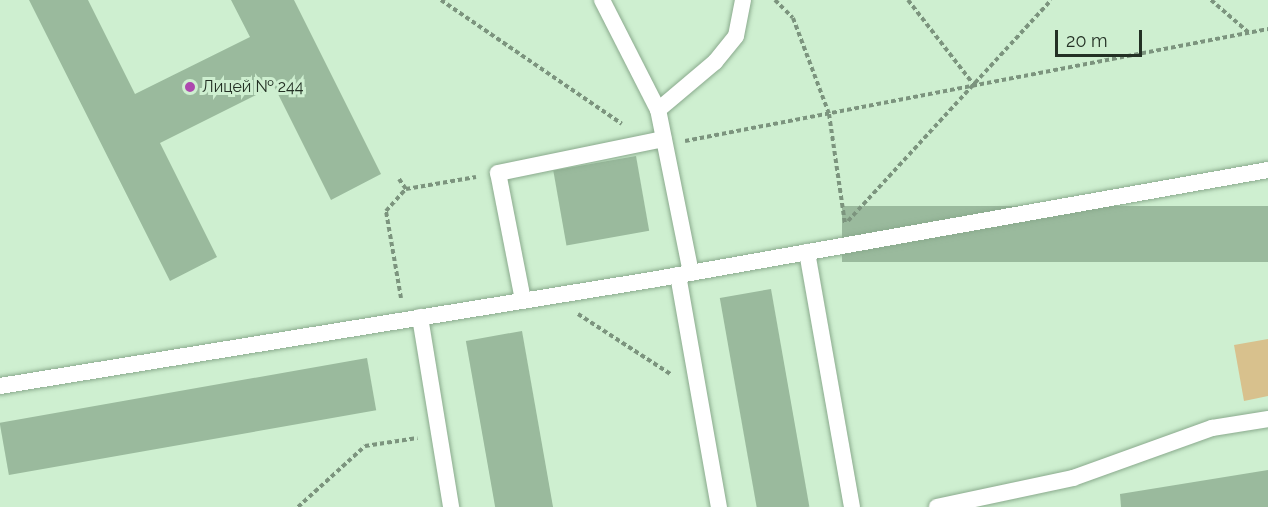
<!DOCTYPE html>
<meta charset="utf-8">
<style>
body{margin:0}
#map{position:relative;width:1268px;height:507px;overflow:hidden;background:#ceefd0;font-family:Raleway,sans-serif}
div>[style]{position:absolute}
.green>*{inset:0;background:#d8c18d}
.building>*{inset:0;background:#9aba9d;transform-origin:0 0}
.path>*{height:4px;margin-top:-2px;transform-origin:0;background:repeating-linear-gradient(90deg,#7c947e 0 4.5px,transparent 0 7.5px)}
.roads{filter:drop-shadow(0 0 2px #8aaa8d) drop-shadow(0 0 2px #8aaa8d)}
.service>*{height:16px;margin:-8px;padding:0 8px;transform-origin:8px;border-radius:8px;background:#fff}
.dots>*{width:16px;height:16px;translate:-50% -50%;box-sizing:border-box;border:3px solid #ceefd0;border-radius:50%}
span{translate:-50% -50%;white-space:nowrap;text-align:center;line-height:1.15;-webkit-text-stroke:6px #ceefd0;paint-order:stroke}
.poi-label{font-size:16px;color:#233024}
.left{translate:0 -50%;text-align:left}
.scale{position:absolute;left:1055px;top:30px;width:87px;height:27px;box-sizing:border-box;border:3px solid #233024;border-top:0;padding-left:8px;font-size:18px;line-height:21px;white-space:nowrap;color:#233024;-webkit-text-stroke:4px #ceefd0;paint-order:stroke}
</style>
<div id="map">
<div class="green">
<i style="clip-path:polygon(1268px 339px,1268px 396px,1244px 401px,1234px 345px)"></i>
</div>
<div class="building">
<i style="clip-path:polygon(29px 0,88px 0,135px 94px,250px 37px,231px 0,294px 0,381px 174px,331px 200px,274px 86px,160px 143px,217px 257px,170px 281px)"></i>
<i style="left:636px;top:156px;width:76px;height:84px;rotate:80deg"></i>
<i style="left:1268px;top:206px;width:56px;height:426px;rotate:90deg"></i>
<i style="left:771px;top:289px;width:221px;height:52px;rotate:80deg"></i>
<i style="left:522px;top:331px;width:179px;height:57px;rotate:80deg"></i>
<i style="left:367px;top:358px;width:53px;height:373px;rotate:80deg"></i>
<i style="clip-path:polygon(1268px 470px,1268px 507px,1121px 507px,1120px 494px)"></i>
</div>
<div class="path">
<i style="left:441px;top:0;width:219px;rotate:34.4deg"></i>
<i style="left:775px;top:0;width:25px;rotate:45deg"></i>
<i style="left:793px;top:18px;width:103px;rotate:69.4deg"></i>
<i style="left:829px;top:114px;width:111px;rotate:81.7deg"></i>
<i style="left:908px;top:0;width:108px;rotate:52.2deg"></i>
<i style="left:1211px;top:0;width:49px;rotate:40.9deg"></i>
<i style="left:685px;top:141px;width:594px;rotate:-10.87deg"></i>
<i style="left:399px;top:179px;width:12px;rotate:55deg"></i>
<i style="left:406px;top:189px;width:71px;rotate:-9.7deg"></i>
<i style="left:848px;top:221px;width:300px;rotate:-47.4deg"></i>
<i style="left:401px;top:298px;width:88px;rotate:-99.8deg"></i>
<i style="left:386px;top:211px;width:30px;rotate:-48deg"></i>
<i style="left:578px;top:314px;width:112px;rotate:33deg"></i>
<i style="left:298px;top:507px;width:91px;rotate:-42.3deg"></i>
<i style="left:365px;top:446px;width:53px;rotate:-8.7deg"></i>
</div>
<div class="roads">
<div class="service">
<i style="left:602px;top:0;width:123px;rotate:63deg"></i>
<i style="left:807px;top:252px;width:259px;rotate:80deg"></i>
<i style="left:691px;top:273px;width:166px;rotate:-101.4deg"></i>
<i style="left:658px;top:110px;width:75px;rotate:-40.1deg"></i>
<i style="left:715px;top:62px;width:33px;rotate:-51deg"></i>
<i style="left:736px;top:36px;width:37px;rotate:-79deg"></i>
<i style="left:678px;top:275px;width:236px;rotate:80deg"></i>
<i style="left:523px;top:300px;width:129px;rotate:-101.1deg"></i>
<i style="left:498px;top:173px;width:169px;rotate:-11.6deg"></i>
<i style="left:420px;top:317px;width:193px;rotate:80.7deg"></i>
<i style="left:0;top:386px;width:660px;rotate:-9.25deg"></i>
<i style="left:651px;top:280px;width:627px;rotate:-10.11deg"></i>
<i style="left:937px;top:507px;width:139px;rotate:-12deg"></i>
<i style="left:1073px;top:478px;width:148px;rotate:-19.8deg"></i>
<i style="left:1212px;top:428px;width:57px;rotate:-9.1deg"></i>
</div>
</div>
<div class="dots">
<i style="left:190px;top:87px;background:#ad49ae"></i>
</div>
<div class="poi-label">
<span class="left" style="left:202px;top:87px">Лицей № 244</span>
</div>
<div class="scale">20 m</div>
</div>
